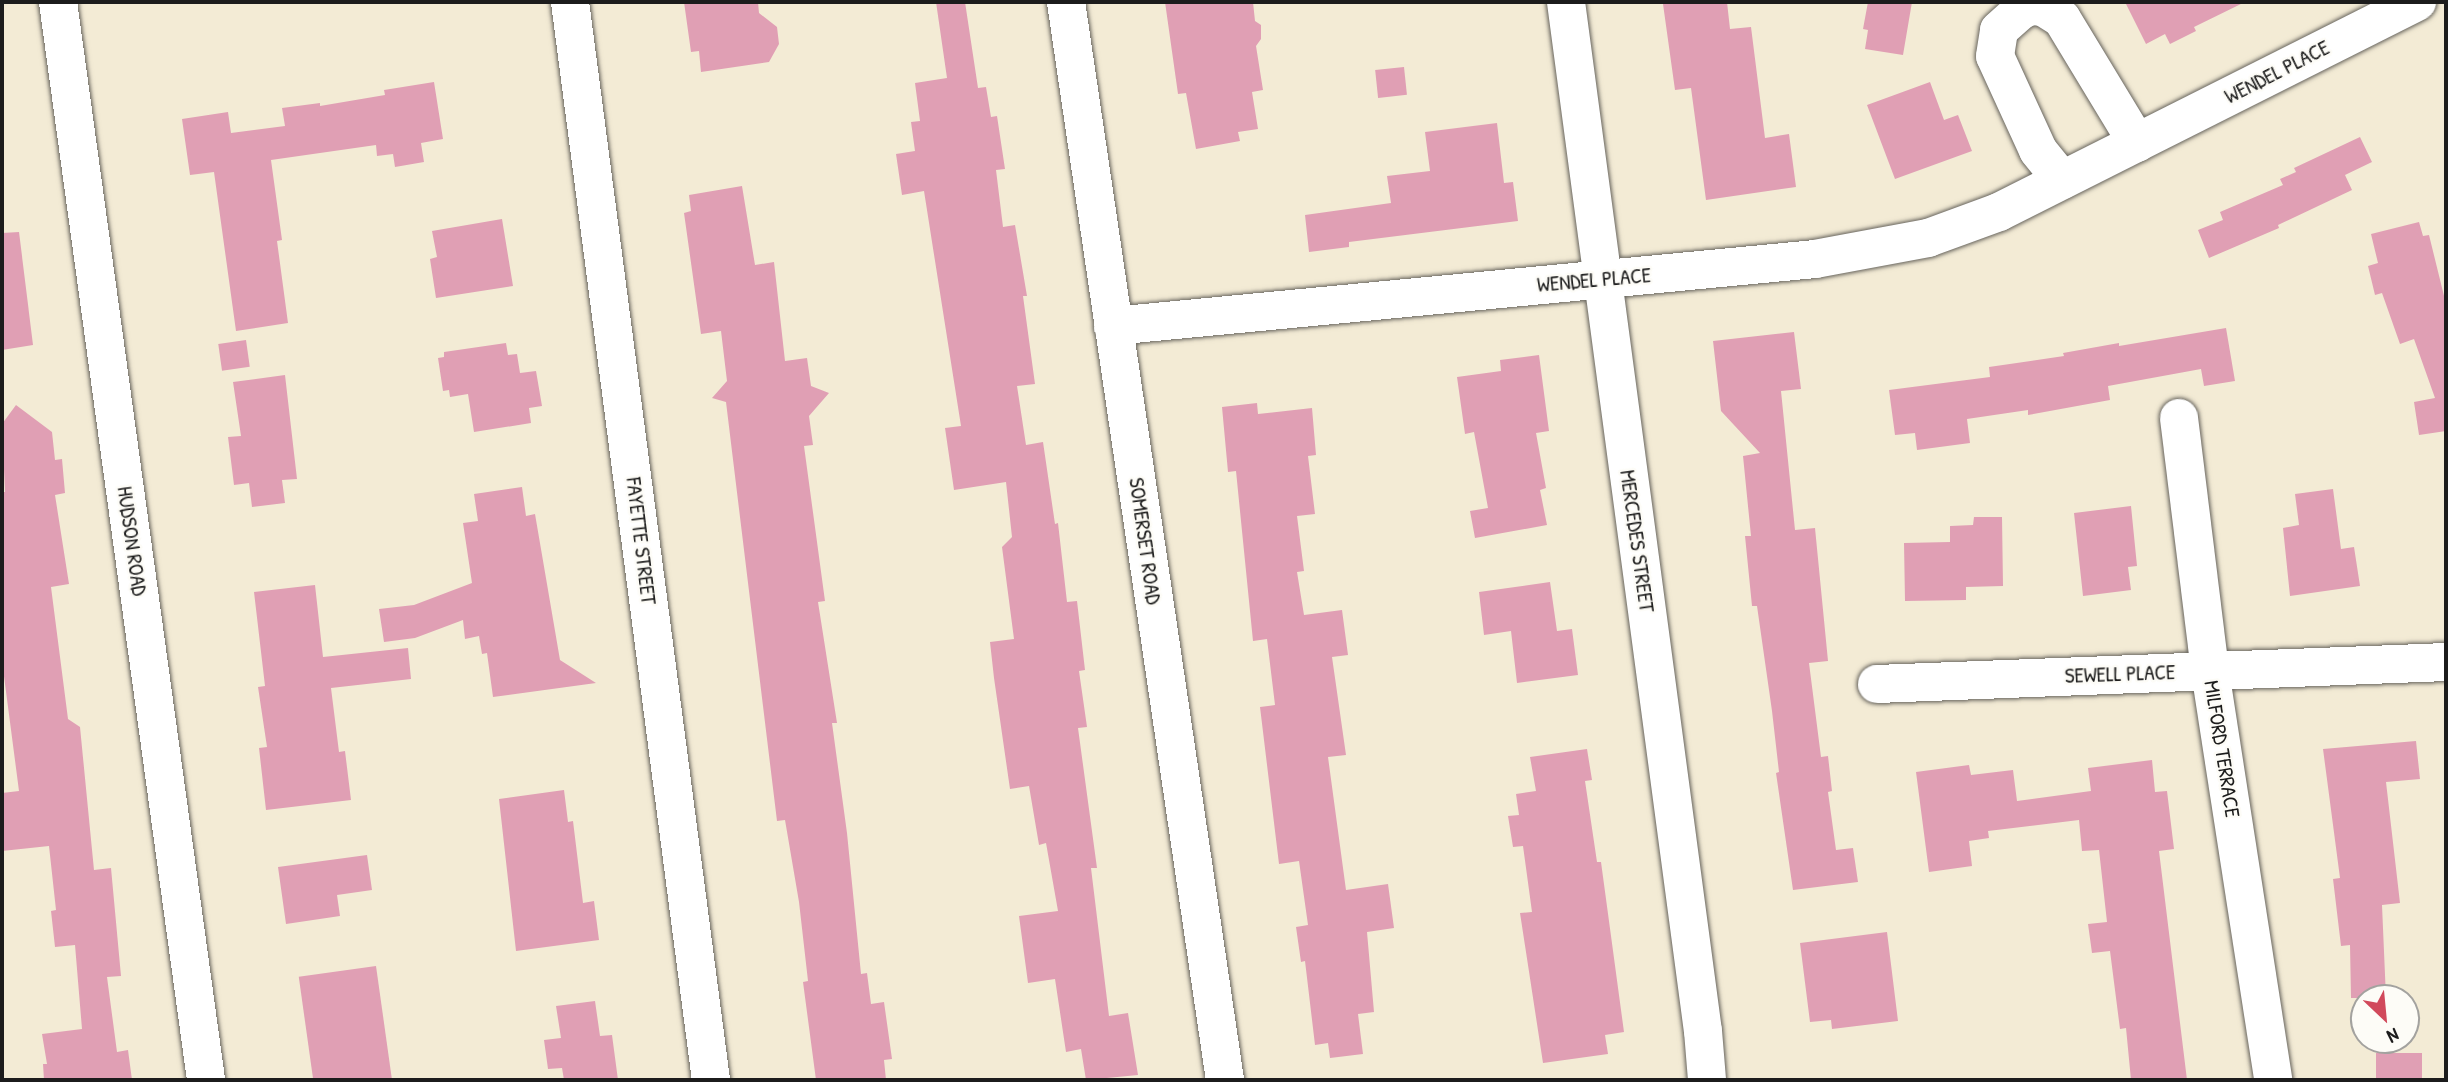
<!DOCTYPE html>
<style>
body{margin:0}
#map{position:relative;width:2448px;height:1082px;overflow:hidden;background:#f3ebd5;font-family:"Patrick Hand",sans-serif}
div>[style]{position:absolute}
.building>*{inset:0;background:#e09fb4;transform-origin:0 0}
.roads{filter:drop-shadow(0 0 2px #67645d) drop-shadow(0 0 2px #67645d)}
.minor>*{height:38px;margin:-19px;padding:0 19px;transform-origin:19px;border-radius:19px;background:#fff}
span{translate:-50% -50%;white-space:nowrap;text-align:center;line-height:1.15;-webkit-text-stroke:5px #fdfcf7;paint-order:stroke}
.street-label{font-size:21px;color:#1c1c1c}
.frame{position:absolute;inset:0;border:4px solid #1c1c1c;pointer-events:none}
.north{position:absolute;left:2350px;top:984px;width:70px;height:70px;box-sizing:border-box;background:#fdfcf7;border:2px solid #a3a29f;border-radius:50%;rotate:154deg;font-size:19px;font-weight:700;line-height:28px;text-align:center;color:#1c1c1c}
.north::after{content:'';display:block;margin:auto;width:24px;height:32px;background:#d1495b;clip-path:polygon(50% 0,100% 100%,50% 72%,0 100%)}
</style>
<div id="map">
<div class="building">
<i style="clip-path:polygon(684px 2px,758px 2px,759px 13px,777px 27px,779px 44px,769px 62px,701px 72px,699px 51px,691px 52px)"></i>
<i style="clip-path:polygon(936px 2px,965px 2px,978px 88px,986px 87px,991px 117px,997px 116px,1005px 169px,996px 170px,1003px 227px,1015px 225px,1027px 296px,1023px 296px,1035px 384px,1017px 386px,1026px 445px,1043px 442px,1055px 524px,1058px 523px,1067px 602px,1077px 601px,1085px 670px,1079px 671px,1087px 727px,1078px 728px,1097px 868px,1091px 868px,1109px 1016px,1128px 1013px,1138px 1075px,1086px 1080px,1081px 1049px,1066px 1052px,1055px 979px,1028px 983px,1019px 916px,1058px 911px,1046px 843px,1039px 845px,1029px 786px,1010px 789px,994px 678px,990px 642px,1014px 639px,1002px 547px,1012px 537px,1006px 482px,954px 490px,945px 428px,961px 426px,924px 191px,902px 195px,896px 154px,915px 151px,911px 122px,920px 121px,915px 83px,947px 78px)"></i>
<i style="clip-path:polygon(1165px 2px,1253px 2px,1255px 21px,1261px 25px,1261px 39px,1256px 46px,1263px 90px,1252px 92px,1258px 129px,1238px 132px,1240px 141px,1196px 149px,1186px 93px,1178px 94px)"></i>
<i style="clip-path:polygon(1679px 2px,1727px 2px,1730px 29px,1751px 27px,1765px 138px,1789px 134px,1796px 187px,1706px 200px,1691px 88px,1675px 90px,1663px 4px)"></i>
<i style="clip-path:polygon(1868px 2px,1912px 2px,1903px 55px,1865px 49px,1868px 30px,1863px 29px)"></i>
<i style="clip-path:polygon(2125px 2px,2245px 2px,2194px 27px,2196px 31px,2170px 44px,2165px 34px,2146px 44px)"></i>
<i style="left:1404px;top:67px;width:28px;height:29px;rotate:84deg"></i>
<i style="clip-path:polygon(434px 82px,443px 139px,421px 143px,424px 162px,395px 167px,393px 154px,377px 156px,376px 145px,271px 160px,282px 240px,277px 241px,288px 323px,236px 331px,214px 172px,190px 175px,182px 119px,228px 112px,231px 133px,285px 126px,282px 108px,320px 103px,320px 106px,385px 95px,384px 90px)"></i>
<i style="clip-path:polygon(1930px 82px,1944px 120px,1958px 115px,1972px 151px,1895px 179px,1867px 105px)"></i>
<i style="clip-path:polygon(1497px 123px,1504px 183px,1513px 182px,1518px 221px,1349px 242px,1349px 247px,1309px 252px,1305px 215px,1391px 203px,1387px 176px,1430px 171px,1425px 132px)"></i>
<i style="clip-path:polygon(2360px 137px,2372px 162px,2345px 175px,2352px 190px,2278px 225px,2279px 228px,2209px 258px,2198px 230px,2223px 220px,2220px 212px,2283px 185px,2280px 179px,2296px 172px,2294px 168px)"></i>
<i style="clip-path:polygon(742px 186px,755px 265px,774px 262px,785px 361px,807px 358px,811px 386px,829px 393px,809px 416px,813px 445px,804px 446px,825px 601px,818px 602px,837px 723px,832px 723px,847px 833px,861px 974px,867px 973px,871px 1004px,884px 1002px,892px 1059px,884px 1060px,886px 1080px,816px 1080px,803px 982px,808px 981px,799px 902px,785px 820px,777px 821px,726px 402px,712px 398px,727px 381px,721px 331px,701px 334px,684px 213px,691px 211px,689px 195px)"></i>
<i style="clip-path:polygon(502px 219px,513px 286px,436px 298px,430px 259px,437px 257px,432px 231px)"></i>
<i style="clip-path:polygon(2419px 222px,2423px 236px,2429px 235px,2446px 304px,2446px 431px,2419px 435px,2414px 402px,2435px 398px,2414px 339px,2400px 344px,2382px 293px,2375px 295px,2368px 266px,2378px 263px,2371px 234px)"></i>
<i style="clip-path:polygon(19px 232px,33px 345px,2px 350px,2px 233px)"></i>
<i style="clip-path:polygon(2226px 328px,2235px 381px,2204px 386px,2201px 369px,2108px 386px,2110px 400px,2028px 415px,2028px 410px,1967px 419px,1970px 443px,1917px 450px,1915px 433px,1895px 435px,1889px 390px,1990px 377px,1989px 367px,2064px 356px,2063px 353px,2119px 343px,2119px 346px)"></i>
<i style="clip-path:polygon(1794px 332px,1801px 389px,1781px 391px,1795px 530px,1815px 528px,1828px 661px,1809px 663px,1821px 757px,1828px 756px,1832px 791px,1828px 792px,1836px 850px,1853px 848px,1858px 882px,1793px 890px,1776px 773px,1779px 772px,1772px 711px,1757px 606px,1752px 606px,1745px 536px,1751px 536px,1743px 456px,1760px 453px,1721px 411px,1713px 341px)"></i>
<i style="left:246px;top:340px;width:27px;height:28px;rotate:82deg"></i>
<i style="clip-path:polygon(506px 343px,508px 355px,517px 354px,520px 373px,536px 371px,542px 406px,529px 408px,531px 423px,474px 432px,468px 394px,450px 397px,449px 390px,443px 391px,438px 358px,444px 357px,444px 352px)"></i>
<i style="clip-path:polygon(1539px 355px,1549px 431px,1536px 433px,1546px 488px,1540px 490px,1547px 525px,1475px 538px,1470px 511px,1488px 508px,1474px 432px,1465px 434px,1457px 377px,1501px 371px,1500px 360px)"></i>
<i style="clip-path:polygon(285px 375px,297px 479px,282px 480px,285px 503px,252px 507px,249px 483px,234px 485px,228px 437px,241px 436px,233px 382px)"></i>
<i style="clip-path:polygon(1257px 403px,1258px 414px,1312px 408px,1316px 455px,1308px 456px,1315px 514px,1297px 516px,1304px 571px,1297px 572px,1304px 615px,1342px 610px,1348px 655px,1332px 657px,1346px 755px,1328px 757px,1346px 890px,1388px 884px,1394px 928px,1367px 932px,1374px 1012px,1358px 1014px,1363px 1054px,1330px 1058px,1328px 1043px,1315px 1045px,1305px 961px,1301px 962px,1296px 927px,1308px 925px,1299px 861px,1279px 864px,1260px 707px,1275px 705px,1267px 639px,1253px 641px,1236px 471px,1228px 472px,1222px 407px)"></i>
<i style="clip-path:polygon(16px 405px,52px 432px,55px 460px,62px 459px,65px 493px,55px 495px,69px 584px,51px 587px,68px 719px,80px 727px,94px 870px,111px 868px,121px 976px,107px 977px,117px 1052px,128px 1050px,132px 1080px,44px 1080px,43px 1064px,47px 1064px,42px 1034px,82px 1029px,75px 945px,55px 947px,51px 911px,56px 910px,49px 846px,2px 851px,2px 793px,19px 791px,2px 661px,2px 492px,5px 492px,2px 424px)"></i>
<i style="clip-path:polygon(522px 487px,526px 516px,535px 514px,560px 660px,596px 683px,493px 697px,487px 653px,482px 654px,479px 636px,465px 639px,463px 620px,415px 638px,384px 642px,379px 609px,414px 605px,472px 583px,463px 523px,478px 521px,474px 494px)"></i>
<i style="clip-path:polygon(2333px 489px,2341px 549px,2354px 547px,2360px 586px,2290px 596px,2283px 528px,2299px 525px,2295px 494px)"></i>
<i style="clip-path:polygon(2131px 506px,2137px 566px,2128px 567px,2131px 590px,2083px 596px,2074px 513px)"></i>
<i style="clip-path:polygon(1974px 517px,2002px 517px,2003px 586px,1966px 587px,1966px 600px,1905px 601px,1904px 543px,1950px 542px,1950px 526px,1973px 525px)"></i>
<i style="clip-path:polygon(1550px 582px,1557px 631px,1572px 629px,1578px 675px,1517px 683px,1511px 631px,1484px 635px,1479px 592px)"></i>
<i style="clip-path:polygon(315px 585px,323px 657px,408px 648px,411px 679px,331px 688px,339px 752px,345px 751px,351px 800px,266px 810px,259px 748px,267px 747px,258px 687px,265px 686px,254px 592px)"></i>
<i style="clip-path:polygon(2416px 741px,2420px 779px,2386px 782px,2400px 903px,2382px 905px,2386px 998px,2351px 998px,2350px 945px,2341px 946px,2333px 879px,2340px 878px,2323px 749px)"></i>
<i style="clip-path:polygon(1587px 749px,1592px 780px,1585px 781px,1597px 862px,1601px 862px,1624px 1032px,1605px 1035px,1608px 1054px,1543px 1063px,1520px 913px,1532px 912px,1523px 846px,1513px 847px,1508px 816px,1519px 815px,1516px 794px,1536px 791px,1530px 757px)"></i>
<i style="clip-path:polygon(2152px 760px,2155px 792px,2167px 791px,2174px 849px,2159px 851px,2187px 1080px,2131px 1080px,2126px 1028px,2120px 1029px,2110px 951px,2092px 953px,2088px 924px,2107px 922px,2099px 850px,2082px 851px,2079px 820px,1988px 831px,1989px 838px,1969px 841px,1972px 866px,1929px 872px,1916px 772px,1969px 765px,1971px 775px,2013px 770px,2017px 801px,2091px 791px,2088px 768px)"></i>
<i style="clip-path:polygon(564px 790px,568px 822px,573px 821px,583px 903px,594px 901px,599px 940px,516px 951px,499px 799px)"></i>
<i style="clip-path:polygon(367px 855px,372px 890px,337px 895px,340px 916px,286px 924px,278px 867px)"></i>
<i style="clip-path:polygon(1887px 932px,1898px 1021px,1832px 1029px,1831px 1020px,1810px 1022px,1800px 943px)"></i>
<i style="left:376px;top:966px;width:115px;height:78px;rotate:82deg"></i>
<i style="clip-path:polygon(595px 1001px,600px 1036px,612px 1035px,618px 1080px,564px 1080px,562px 1068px,548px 1069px,544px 1040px,561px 1038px,556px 1006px)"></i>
<i style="left:2376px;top:1053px;width:46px;height:27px"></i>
</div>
<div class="roads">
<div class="minor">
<i style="left:58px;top:2px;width:1088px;rotate:82.18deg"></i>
<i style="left:570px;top:2px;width:1087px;rotate:82.55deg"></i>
<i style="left:1066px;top:2px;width:1090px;rotate:81.61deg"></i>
<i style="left:1566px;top:2px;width:1038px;rotate:82.42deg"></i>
<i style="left:1703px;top:1031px;width:49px;rotate:85.3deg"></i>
<i style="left:2062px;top:180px;width:38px;rotate:-129deg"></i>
<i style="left:2038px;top:150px;width:103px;rotate:-114.6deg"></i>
<i style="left:1995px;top:56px;width:26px;rotate:-81deg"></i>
<i style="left:1999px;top:30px;width:28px;rotate:-42deg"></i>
<i style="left:2020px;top:11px;width:11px;rotate:-27deg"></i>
<i style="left:2030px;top:6px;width:13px;rotate:4deg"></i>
<i style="left:2043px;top:7px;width:22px;rotate:32deg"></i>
<i style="left:2062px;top:19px;width:145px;rotate:58.8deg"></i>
<i style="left:1113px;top:326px;width:705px;rotate:-5.45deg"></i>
<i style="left:1815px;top:259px;width:115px;rotate:-10.5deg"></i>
<i style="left:1928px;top:238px;width:76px;rotate:-20.1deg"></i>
<i style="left:1999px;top:212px;width:468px;rotate:-26.7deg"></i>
<i style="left:2179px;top:418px;width:255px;rotate:83deg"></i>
<i style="left:2210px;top:671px;width:414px;rotate:81.2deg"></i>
<i style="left:1877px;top:684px;width:569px;rotate:-2.21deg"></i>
</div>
</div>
<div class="street-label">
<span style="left:2277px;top:72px;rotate:-27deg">WENDEL PLACE</span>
<span style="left:1594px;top:280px;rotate:-5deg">WENDEL PLACE</span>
<span style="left:132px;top:541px;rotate:82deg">HUDSON ROAD</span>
<span style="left:641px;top:541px;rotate:83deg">FAYETTE STREET</span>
<span style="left:1145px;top:541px;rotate:82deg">SOMERSET ROAD</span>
<span style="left:1637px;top:541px;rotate:82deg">MERCEDES STREET</span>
<span style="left:2120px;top:674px;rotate:-2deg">SEWELL PLACE</span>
<span style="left:2222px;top:749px;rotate:81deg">MILFORD TERRACE</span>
</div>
<div class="frame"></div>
<div class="north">N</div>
</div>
